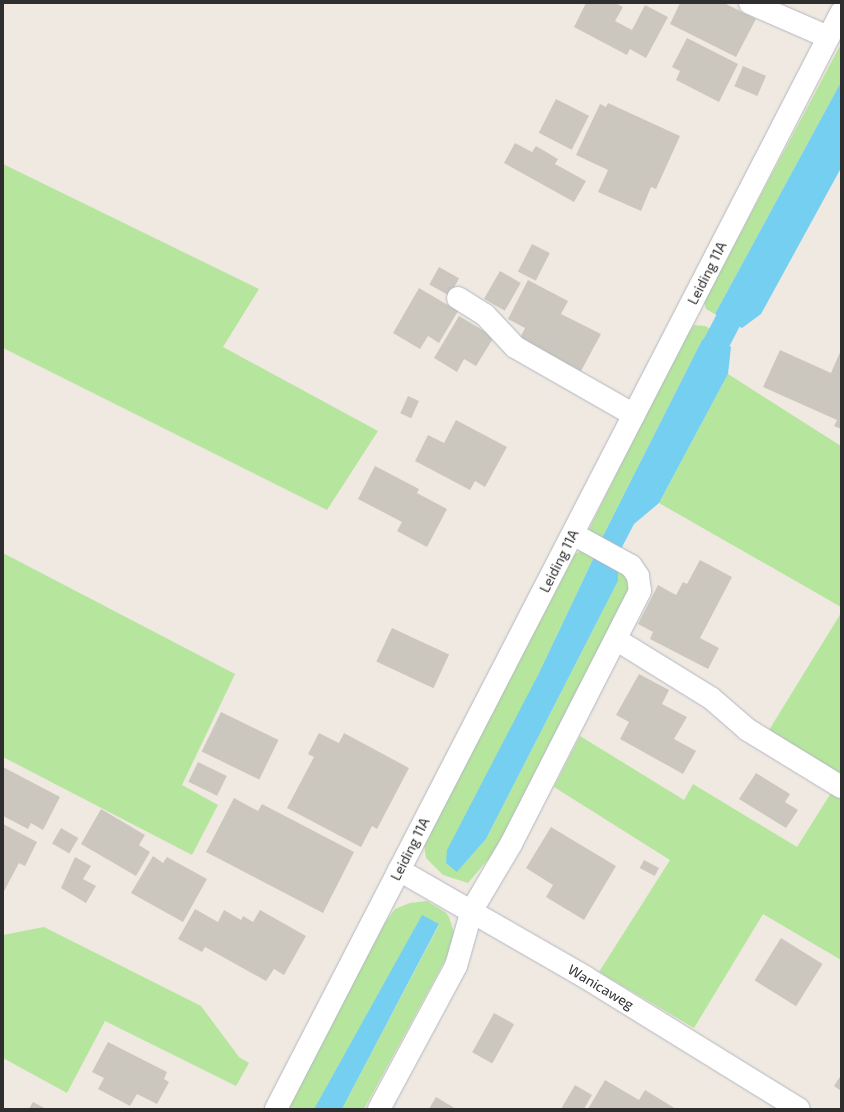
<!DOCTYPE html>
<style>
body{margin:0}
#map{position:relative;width:844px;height:1112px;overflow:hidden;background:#efe9e1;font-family:"Exo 2",sans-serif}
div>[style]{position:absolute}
.green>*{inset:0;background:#b6e59e}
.water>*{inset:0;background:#75cff0}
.canal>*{height:26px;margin:-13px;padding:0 13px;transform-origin:13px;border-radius:13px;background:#75cff0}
.building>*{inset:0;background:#cbc7bf;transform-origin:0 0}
.roads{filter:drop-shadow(0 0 1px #b4b7c1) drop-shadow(0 0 1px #b4b7c1)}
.minor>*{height:22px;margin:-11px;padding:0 11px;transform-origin:11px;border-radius:11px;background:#fff}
span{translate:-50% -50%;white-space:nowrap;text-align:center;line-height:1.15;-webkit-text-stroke:3px #fff;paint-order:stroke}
.street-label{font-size:14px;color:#2e2e2e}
.frame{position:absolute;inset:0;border:4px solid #2e2e2e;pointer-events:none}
</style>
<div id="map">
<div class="green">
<i style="clip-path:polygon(841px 44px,841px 82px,715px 314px,706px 309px,704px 302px)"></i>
<i style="clip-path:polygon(3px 164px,259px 289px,223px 347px,378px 431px,327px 510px,3px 348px)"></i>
<i style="clip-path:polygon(694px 325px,705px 326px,715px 331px,702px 340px,600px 542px,588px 531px,686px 335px)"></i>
<i style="clip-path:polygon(728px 374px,841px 446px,841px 607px,659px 503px)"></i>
<i style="clip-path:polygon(587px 548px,596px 553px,538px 675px,457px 872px,486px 839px,618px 581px,618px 565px,635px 585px,502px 843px,468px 883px,443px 875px,426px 858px,424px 845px,575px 554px)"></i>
<i style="clip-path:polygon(3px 553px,235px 674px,182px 785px,218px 805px,192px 855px,3px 757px)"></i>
<i style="clip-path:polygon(841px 613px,841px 778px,766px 735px)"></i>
<i style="clip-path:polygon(580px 736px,684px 800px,693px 784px,797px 847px,831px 793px,841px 799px,841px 960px,763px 914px,694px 1028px,599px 972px,670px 860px,554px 787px)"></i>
<i style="clip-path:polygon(427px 901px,445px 912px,449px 917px,454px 933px,450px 951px,364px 1109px,342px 1109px,439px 925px,422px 916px,314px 1109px,287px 1109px,385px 923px,395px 909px,410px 903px)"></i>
<i style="clip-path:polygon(44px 927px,201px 1006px,239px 1057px,249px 1063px,236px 1086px,105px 1021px,67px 1093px,3px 1058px,3px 935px)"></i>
</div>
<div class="water">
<i style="clip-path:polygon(841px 82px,841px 168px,761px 314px,742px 328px,715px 314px)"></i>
<i style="clip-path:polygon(715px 331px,727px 336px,725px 343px,731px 347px,728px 374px,659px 503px,634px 524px,619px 553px,600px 542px,702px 340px)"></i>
<i style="clip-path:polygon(596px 553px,618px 565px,618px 581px,486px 839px,457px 872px,446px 863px,447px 850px,538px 675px)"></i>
<i style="clip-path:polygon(422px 915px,439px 924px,342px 1109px,314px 1109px)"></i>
</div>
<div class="canal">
<i style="left:705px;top:365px;width:85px;rotate:-62.5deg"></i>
</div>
<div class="building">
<i style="clip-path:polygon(586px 3px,615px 3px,623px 7px,615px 21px,632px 30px,645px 5px,668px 17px,646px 58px,630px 49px,627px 55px,574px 27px)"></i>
<i style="clip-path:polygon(680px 3px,724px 3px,756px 19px,736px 57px,670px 24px)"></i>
<i style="clip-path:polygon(687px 38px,738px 64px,719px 102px,676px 80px,680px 71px,672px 67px)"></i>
<i style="left:743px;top:66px;width:25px;height:22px;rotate:23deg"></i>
<i style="left:556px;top:99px;width:37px;height:38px;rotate:27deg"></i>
<i style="clip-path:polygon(608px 103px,680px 136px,656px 189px,651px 187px,641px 211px,598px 192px,608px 170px,576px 155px,600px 104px,606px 107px)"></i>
<i style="clip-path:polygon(515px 143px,532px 152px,536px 146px,558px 159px,555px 164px,586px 181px,574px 202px,504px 163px)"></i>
<i style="left:532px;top:244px;width:20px;height:31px;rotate:27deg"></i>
<i style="left:439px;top:267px;width:23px;height:20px;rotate:29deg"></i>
<i style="left:500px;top:271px;width:24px;height:32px;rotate:30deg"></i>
<i style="clip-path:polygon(528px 280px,568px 301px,561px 314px,601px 334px,581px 371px,520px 338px,525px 328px,508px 319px)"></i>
<i style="clip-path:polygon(419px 288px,458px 311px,439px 343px,428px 336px,420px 349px,393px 333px)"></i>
<i style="clip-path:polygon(459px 316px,494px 337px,476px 366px,464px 359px,457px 372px,434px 358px)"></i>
<i style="clip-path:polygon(780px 350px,831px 373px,841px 350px,841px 429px,834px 426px,837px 420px,763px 387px)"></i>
<i style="left:408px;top:396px;width:12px;height:19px;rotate:24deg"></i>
<i style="clip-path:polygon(456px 420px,507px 447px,485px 487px,475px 481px,470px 490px,415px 461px,428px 435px,444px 443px)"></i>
<i style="clip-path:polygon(375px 466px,419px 489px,417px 493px,447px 509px,427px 547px,397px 531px,402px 522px,358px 499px)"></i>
<i style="clip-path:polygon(700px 560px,732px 577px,700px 638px,719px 648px,708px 669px,650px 639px,653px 632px,638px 624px,658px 585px,676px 595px,683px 582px,687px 584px)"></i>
<i style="left:392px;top:628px;width:63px;height:37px;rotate:25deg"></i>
<i style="clip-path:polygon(639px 674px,669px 690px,662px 704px,687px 717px,674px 739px,696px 751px,683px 774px,620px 739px,629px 722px,616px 715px)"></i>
<i style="left:221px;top:712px;width:64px;height:44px;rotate:26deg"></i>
<i style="clip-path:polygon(319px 733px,339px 743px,344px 733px,409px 768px,377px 829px,372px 826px,361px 847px,287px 808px,314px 757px,308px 754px)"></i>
<i style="left:198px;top:762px;width:32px;height:22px;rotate:26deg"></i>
<i style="clip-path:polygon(3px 767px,60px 797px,43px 830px,31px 823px,28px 829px,3px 816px)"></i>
<i style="clip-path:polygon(756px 773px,790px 794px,785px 802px,798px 810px,786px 828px,739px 799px)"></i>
<i style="clip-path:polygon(234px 798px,258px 811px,262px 804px,354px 852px,323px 913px,206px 852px)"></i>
<i style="clip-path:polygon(101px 809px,145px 835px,139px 845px,150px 852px,136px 876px,81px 844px)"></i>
<i style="clip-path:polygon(3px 824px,37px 842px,25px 866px,19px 863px,3px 893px)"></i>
<i style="clip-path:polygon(551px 827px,616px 866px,584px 920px,546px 897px,553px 885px,526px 868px)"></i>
<i style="left:61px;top:828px;width:20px;height:18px;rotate:30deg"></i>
<i style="clip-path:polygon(153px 856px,163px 863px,167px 857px,207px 879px,183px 922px,131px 893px)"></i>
<i style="clip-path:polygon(75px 857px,91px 866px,83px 879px,96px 886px,86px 903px,61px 888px)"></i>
<i style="left:644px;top:860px;width:17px;height:9px;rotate:28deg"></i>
<i style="clip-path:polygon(195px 909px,218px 922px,224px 910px,241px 920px,243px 916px,253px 922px,260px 910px,306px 936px,284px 975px,274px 969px,266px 981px,205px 947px,202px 952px,178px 939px)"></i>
<i style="left:781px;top:938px;width:49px;height:50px;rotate:32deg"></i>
<i style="left:494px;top:1013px;width:23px;height:45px;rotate:29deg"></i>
<i style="clip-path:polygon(108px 1042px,167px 1072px,164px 1079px,169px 1082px,157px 1104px,137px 1094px,130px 1106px,98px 1089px,104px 1078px,92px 1072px)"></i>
<i style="clip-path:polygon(841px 1075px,841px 1091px,834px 1086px)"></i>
<i style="clip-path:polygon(605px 1080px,639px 1100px,645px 1090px,676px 1109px,588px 1109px)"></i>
<i style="clip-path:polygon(575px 1085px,592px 1095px,584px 1109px,561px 1109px)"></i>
<i style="clip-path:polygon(436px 1097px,456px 1109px,429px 1109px)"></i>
<i style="clip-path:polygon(33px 1102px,46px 1109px,29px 1109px)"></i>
</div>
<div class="roads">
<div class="minor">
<i style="left:750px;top:3px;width:85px;rotate:23.6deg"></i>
<i style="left:458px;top:298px;width:32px;rotate:32deg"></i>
<i style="left:485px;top:315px;width:44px;rotate:46.8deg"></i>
<i style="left:515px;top:347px;width:137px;rotate:29.7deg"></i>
<i style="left:617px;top:640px;width:110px;rotate:31.7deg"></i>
<i style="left:711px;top:698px;width:49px;rotate:40.9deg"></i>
<i style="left:748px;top:730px;width:109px;rotate:31.5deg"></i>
<i style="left:399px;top:870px;width:215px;rotate:29.9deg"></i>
<i style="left:585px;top:977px;width:251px;rotate:31.7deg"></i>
<i style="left:276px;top:1109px;width:1233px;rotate:-62.73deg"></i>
<i style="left:379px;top:1109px;width:162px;rotate:-61.7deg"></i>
<i style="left:456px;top:966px;width:58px;rotate:-74.1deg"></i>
<i style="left:472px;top:910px;width:77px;rotate:-59.4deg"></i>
<i style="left:511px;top:844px;width:284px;rotate:-63deg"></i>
<i style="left:640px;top:591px;width:15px;rotate:-98deg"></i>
<i style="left:638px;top:576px;width:12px;rotate:-125deg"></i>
<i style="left:631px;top:566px;width:66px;rotate:-151.1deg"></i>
</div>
</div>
<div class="street-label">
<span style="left:707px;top:273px;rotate:-63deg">Leiding 11A</span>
<span style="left:559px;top:561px;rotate:-63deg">Leiding 11A</span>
<span style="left:410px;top:849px;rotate:-63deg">Leiding 11A</span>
<span style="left:601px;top:987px;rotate:31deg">Wanicaweg</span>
</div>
<div class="frame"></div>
</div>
